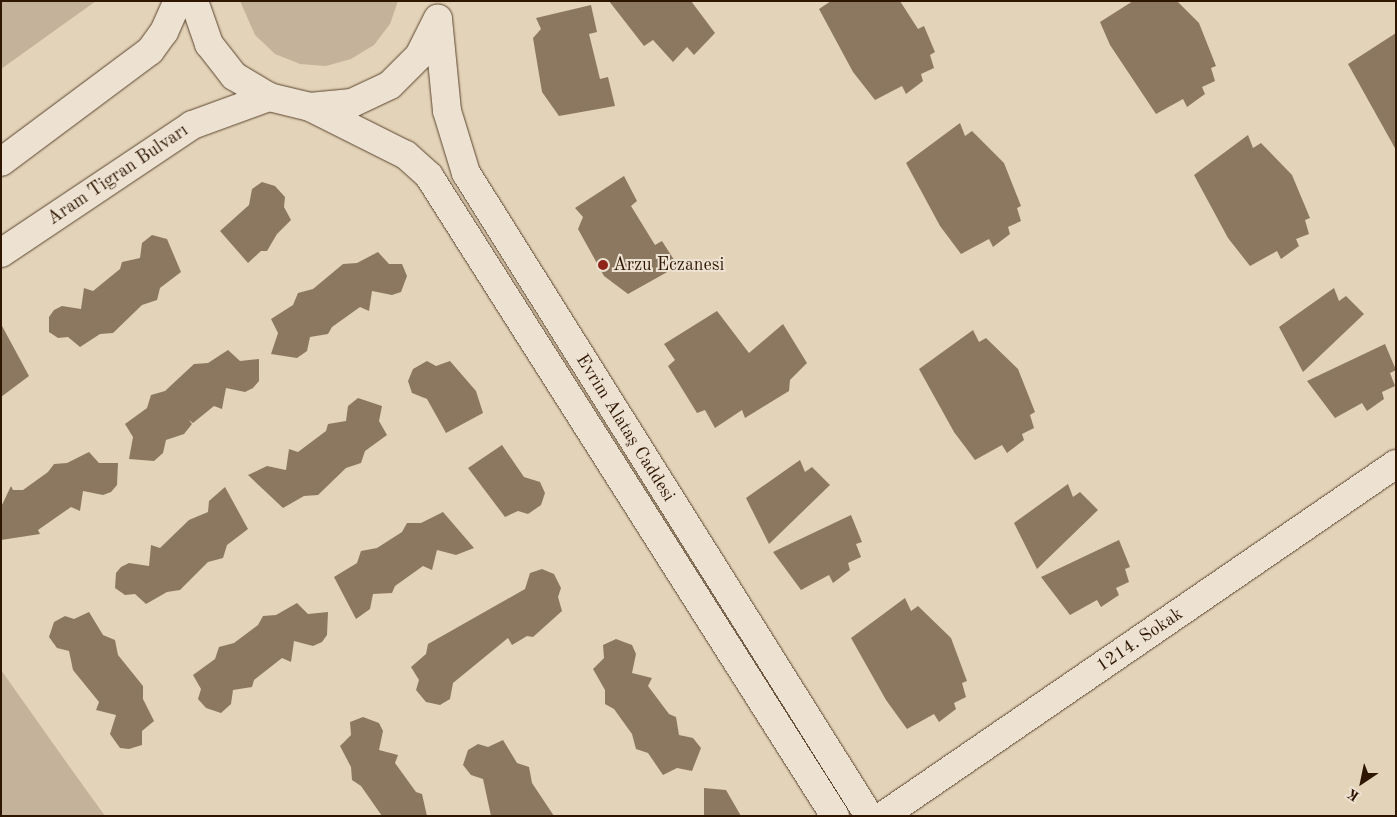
<!DOCTYPE html>
<meta charset="utf-8">
<style>
body{margin:0}
#map{position:relative;width:1397px;height:817px;overflow:hidden;background:#e3d3b9;font-family:"Old Standard TT",serif}
div>[style]{position:absolute}
.green>*{inset:0;background:#c4b39a}
.building>*{inset:0;background:#8c7860}
.roads{filter:drop-shadow(0 0 1px #5b452e) drop-shadow(0 0 1px #5b452e)}
.street>*{height:28px;margin:-14px;padding:0 14px;transform-origin:14px;border-radius:14px;background:#ede2d2}
.secondary>*{height:28px;margin:-14px;padding:0 14px;transform-origin:14px;border-radius:14px;background:#ede2d2}
.dots>*{width:14px;height:14px;translate:-50% -50%;box-sizing:border-box;border:2px solid #ede2d2;border-radius:50%}
span{translate:-50% -50%;white-space:nowrap;text-align:center;line-height:1.15;-webkit-text-stroke:4px #ede2d2;paint-order:stroke}
.street-label{font-size:18px;color:#2e1600}
.poi-label{font-size:18px;color:#2e1600}
.left{translate:0 -50%;text-align:left}
.frame{position:absolute;inset:0;border:2px solid #2e1600;pointer-events:none}
.north{position:absolute;left:1337px;top:757px;width:50px;height:50px;-webkit-text-stroke:4px #ede2d2;paint-order:stroke;rotate:214deg;font-size:14px;font-weight:700;line-height:20px;text-align:center;color:#2e1600}
.north::after{content:'';display:block;margin:auto;width:18px;height:22px;background:#2e1600;clip-path:polygon(50% 0,100% 100%,50% 72%,0 100%)}
</style>
<div id="map">
<div class="green">
<i style="clip-path:polygon(1px 1px,96px 1px,1px 69px)"></i>
<i style="clip-path:polygon(240px 1px,398px 1px,390px 24px,374px 45px,351px 59px,326px 66px,300px 64px,275px 54px,255px 35px)"></i>
<i style="clip-path:polygon(1px 670px,69px 766px,105px 816px,1px 816px)"></i>
</div>
<div class="building">
<i style="clip-path:polygon(609px 1px,691px 1px,715px 33px,694px 55px,687px 47px,673px 62px,653px 40px,644px 46px)"></i>
<i style="clip-path:polygon(831px 1px,900px 1px,918px 29px,924px 26px,935px 52px,930px 55px,934px 68px,921px 74px,923px 81px,906px 94px,902px 86px,875px 100px,853px 72px,819px 9px)"></i>
<i style="clip-path:polygon(1133px 1px,1177px 1px,1199px 23px,1216px 66px,1211px 68px,1215px 81px,1202px 87px,1205px 94px,1187px 107px,1183px 99px,1156px 114px,1110px 45px,1100px 22px)"></i>
<i style="clip-path:polygon(591px 5px,597px 32px,589px 34px,600px 79px,608px 77px,615px 106px,559px 116px,542px 92px,533px 38px,541px 29px,536px 18px)"></i>
<i style="clip-path:polygon(1396px 33px,1396px 150px,1348px 64px)"></i>
<i style="clip-path:polygon(960px 123px,965px 136px,972px 131px,1004px 163px,1021px 206px,1017px 208px,1021px 221px,1008px 227px,1010px 234px,993px 247px,989px 239px,961px 254px,940px 226px,906px 163px)"></i>
<i style="clip-path:polygon(1248px 135px,1253px 148px,1261px 143px,1292px 175px,1310px 218px,1305px 220px,1309px 234px,1296px 239px,1299px 246px,1281px 259px,1277px 251px,1250px 266px,1228px 238px,1194px 175px)"></i>
<i style="clip-path:polygon(624px 176px,637px 201px,631px 206px,655px 245px,662px 241px,678px 266px,628px 294px,604px 276px,578px 229px,583px 217px,575px 208px)"></i>
<i style="clip-path:polygon(262px 182px,275px 186px,285px 197px,284px 207px,291px 220px,277px 234px,267px 251px,261px 251px,248px 263px,220px 231px,249px 205px,252px 189px)"></i>
<i style="clip-path:polygon(152px 235px,167px 239px,181px 272px,160px 288px,157px 300px,142px 305px,113px 333px,100px 334px,80px 347px,68px 337px,58px 338px,49px 332px,49px 317px,54px 310px,62px 306px,81px 309px,84px 288px,93px 291px,120px 269px,122px 262px,140px 258px,142px 243px)"></i>
<i style="clip-path:polygon(378px 252px,389px 264px,402px 264px,407px 276px,401px 292px,392px 295px,372px 291px,369px 311px,360px 307px,332px 327px,328px 334px,310px 337px,307px 351px,297px 358px,271px 354px,278px 333px,271px 319px,293px 305px,298px 293px,313px 289px,343px 264px,357px 263px)"></i>
<i style="clip-path:polygon(1334px 288px,1339px 301px,1346px 296px,1364px 314px,1303px 372px,1279px 327px)"></i>
<i style="clip-path:polygon(717px 311px,749px 353px,783px 324px,807px 363px,790px 380px,789px 391px,745px 418px,742px 410px,715px 428px,705px 410px,697px 413px,668px 366px,675px 360px,664px 344px)"></i>
<i style="clip-path:polygon(1px 324px,29px 376px,1px 397px)"></i>
<i style="clip-path:polygon(973px 330px,979px 342px,986px 338px,1018px 369px,1035px 412px,1030px 415px,1034px 428px,1022px 434px,1024px 440px,1007px 453px,1002px 445px,975px 460px,954px 432px,919px 369px)"></i>
<i style="clip-path:polygon(1385px 344px,1396px 370px,1390px 373px,1395px 386px,1382px 392px,1384px 399px,1367px 411px,1362px 403px,1335px 418px,1307px 381px)"></i>
<i style="clip-path:polygon(228px 350px,240px 361px,259px 359px,259px 381px,253px 388px,245px 392px,226px 388px,222px 409px,214px 406px,193px 423px,189px 420px,192px 424px,184px 434px,166px 440px,163px 453px,154px 461px,129px 459px,133px 437px,125px 424px,147px 408px,151px 395px,165px 391px,194px 364px,208px 363px)"></i>
<i style="clip-path:polygon(427px 361px,436px 366px,450px 361px,476px 391px,483px 413px,446px 433px,427px 399px,412px 393px,408px 381px,413px 369px)"></i>
<i style="clip-path:polygon(358px 398px,382px 406px,379px 421px,387px 435px,365px 451px,361px 463px,346px 468px,318px 495px,304px 496px,283px 508px,248px 475px,267px 466px,286px 470px,289px 449px,298px 452px,326px 431px,328px 424px,346px 421px,348px 406px)"></i>
<i style="clip-path:polygon(502px 445px,524px 477px,540px 482px,545px 493px,541px 505px,528px 514px,518px 511px,505px 517px,468px 468px)"></i>
<i style="clip-path:polygon(89px 452px,99px 463px,118px 463px,117px 485px,111px 492px,103px 495px,83px 491px,80px 511px,71px 507px,38px 530px,40px 534px,1px 540px,1px 507px,11px 486px,13px 490px,23px 490px,48px 472px,54px 464px,67px 463px)"></i>
<i style="clip-path:polygon(800px 460px,805px 472px,812px 467px,830px 485px,769px 544px,746px 498px)"></i>
<i style="clip-path:polygon(1068px 484px,1073px 497px,1080px 492px,1098px 510px,1037px 569px,1014px 523px)"></i>
<i style="clip-path:polygon(225px 487px,248px 529px,227px 545px,223px 558px,208px 562px,180px 590px,167px 592px,146px 604px,135px 594px,125px 595px,115px 588px,116px 573px,121px 567px,129px 563px,149px 566px,151px 545px,160px 548px,189px 520px,208px 512px,209px 501px)"></i>
<i style="clip-path:polygon(443px 512px,474px 548px,456px 555px,437px 550px,432px 570px,423px 566px,395px 586px,392px 593px,373px 594px,370px 609px,356px 619px,334px 577px,357px 563px,361px 551px,377px 548px,402px 532px,407px 523px,421px 523px)"></i>
<i style="clip-path:polygon(851px 515px,862px 542px,856px 544px,861px 557px,848px 563px,850px 570px,833px 583px,829px 575px,801px 590px,773px 552px)"></i>
<i style="clip-path:polygon(1119px 540px,1130px 567px,1125px 569px,1129px 582px,1116px 588px,1119px 595px,1101px 607px,1097px 600px,1070px 615px,1041px 577px)"></i>
<i style="clip-path:polygon(542px 569px,554px 574px,561px 588px,558px 597px,562px 611px,533px 637px,527px 636px,512px 645px,508px 638px,453px 683px,450px 699px,440px 705px,426px 702px,416px 690px,419px 680px,411px 667px,426px 654px,428px 644px,525px 589px,530px 573px)"></i>
<i style="clip-path:polygon(905px 598px,911px 611px,918px 606px,951px 638px,967px 681px,962px 683px,966px 697px,954px 703px,956px 709px,939px 722px,934px 714px,907px 729px,886px 700px,851px 638px)"></i>
<i style="clip-path:polygon(297px 603px,308px 614px,328px 612px,327px 635px,322px 642px,313px 646px,294px 641px,291px 662px,282px 658px,254px 680px,252px 687px,233px 690px,231px 704px,221px 713px,206px 708px,198px 699px,201px 689px,193px 675px,215px 659px,219px 647px,234px 643px,258px 625px,263px 616px,276px 615px)"></i>
<i style="clip-path:polygon(89px 612px,103px 635px,115px 640px,118px 655px,143px 686px,143px 699px,154px 721px,142px 731px,142px 745px,129px 749px,120px 748px,110px 734px,116px 715px,96px 710px,99px 702px,73px 670px,69px 651px,57px 648px,49px 637px,54px 622px,65px 616px,74px 619px)"></i>
<i style="clip-path:polygon(616px 639px,632px 645px,636px 654px,632px 673px,652px 678px,648px 686px,669px 714px,676px 717px,679px 735px,693px 738px,701px 748px,692px 771px,677px 768px,663px 775px,648px 753px,636px 749px,632px 734px,614px 709px,605px 704px,605px 690px,593px 669px,604px 658px,603px 645px)"></i>
<i style="clip-path:polygon(363px 717px,379px 723px,383px 731px,379px 750px,398px 755px,395px 763px,416px 792px,422px 794px,427px 816px,382px 816px,361px 786px,352px 780px,351px 767px,340px 746px,351px 735px,350px 722px)"></i>
<i style="clip-path:polygon(503px 740px,517px 763px,529px 767px,532px 783px,554px 816px,491px 816px,483px 779px,471px 775px,463px 765px,468px 750px,478px 744px,488px 747px)"></i>
<i style="clip-path:polygon(704px 788px,726px 790px,741px 816px,704px 816px)"></i>
</div>
<div class="roads">
<div class="street">
<i style="left:883px;top:816px;width:622px;rotate:-34.46deg"></i>
</div>
<div class="secondary">
<i style="left:194px;top:1px;width:46px;rotate:70.8deg"></i>
<i style="left:209px;top:44px;width:41px;rotate:52deg"></i>
<i style="left:234px;top:76px;width:41px;rotate:31deg"></i>
<i style="left:269px;top:97px;width:42px;rotate:13.7deg"></i>
<i style="left:310px;top:107px;width:42px;rotate:-5.4deg"></i>
<i style="left:352px;top:103px;width:42px;rotate:-25.3deg"></i>
<i style="left:390px;top:85px;width:41px;rotate:-45deg"></i>
<i style="left:419px;top:56px;width:42px;rotate:-63.4deg"></i>
<i style="left:438px;top:19px;width:92px;rotate:84.4deg"></i>
<i style="left:447px;top:111px;width:65px;rotate:73deg"></i>
<i style="left:466px;top:173px;width:759px;rotate:57.92deg"></i>
<i style="left:310px;top:107px;width:107px;rotate:26.6deg"></i>
<i style="left:406px;top:155px;width:31px;rotate:42deg"></i>
<i style="left:429px;top:176px;width:758px;rotate:57.61deg"></i>
<i style="left:1px;top:162px;width:186px;rotate:-36.7deg"></i>
<i style="left:150px;top:51px;width:24px;rotate:-54deg"></i>
<i style="left:164px;top:32px;width:34px;rotate:-66deg"></i>
<i style="left:1px;top:253px;width:230px;rotate:-33.8deg"></i>
<i style="left:192px;top:125px;width:82px;rotate:-20deg"></i>
</div>
</div>
<div class="dots">
<i style="left:603px;top:265px;background:#8f2418"></i>
</div>
<div class="street-label">
<span style="left:118px;top:175px;rotate:-34deg">Aram Tigran Bulvarı</span>
<span style="left:625px;top:428px;rotate:58deg">Evrim Alataş Caddesi</span>
<span style="left:1140px;top:640px;rotate:-34deg">1214. Sokak</span>
</div>
<div class="poi-label">
<span class="left" style="left:613px;top:265px">Arzu Eczanesi</span>
</div>
<div class="frame"></div>
<div class="north">K</div>
</div>
